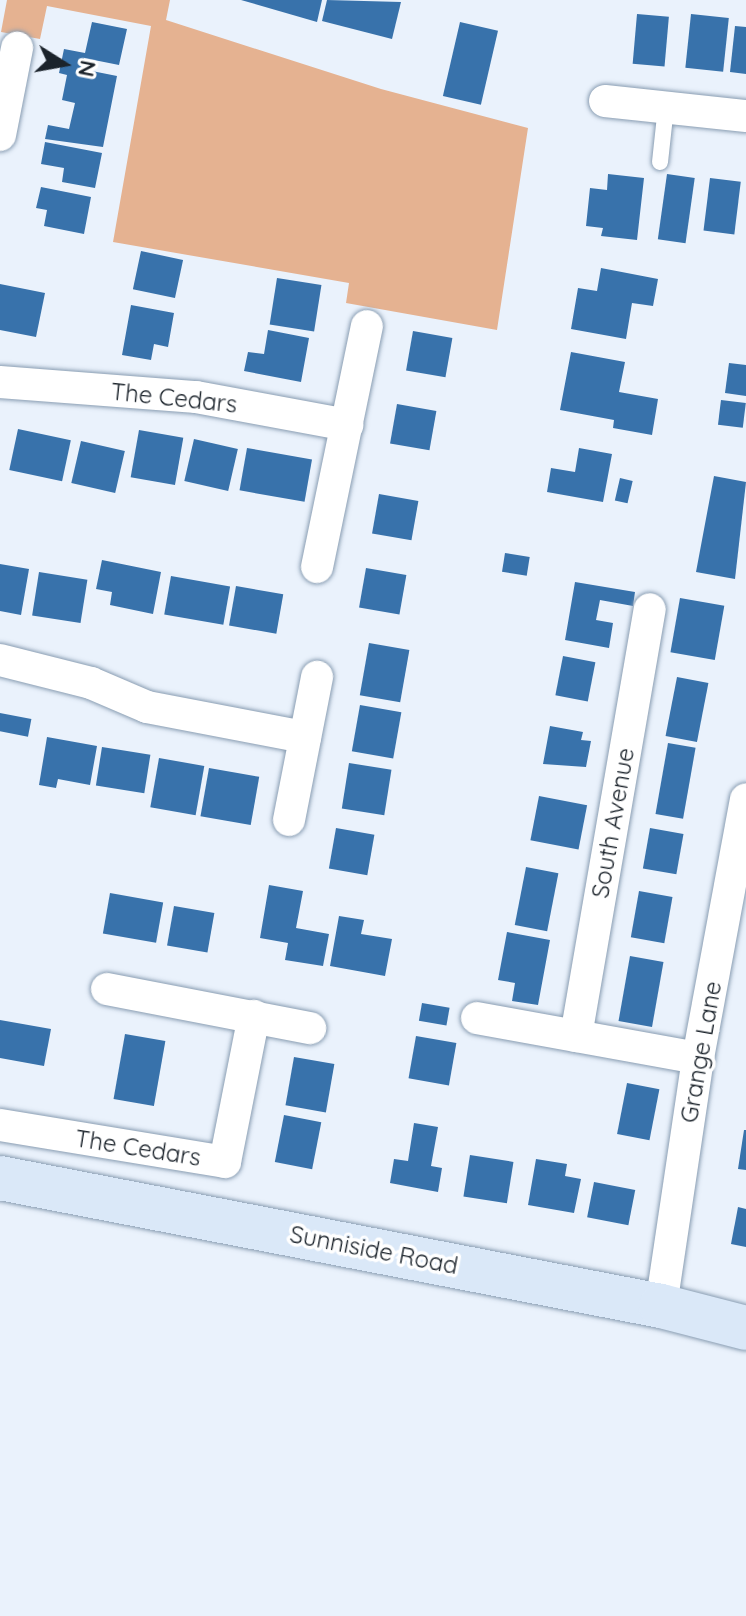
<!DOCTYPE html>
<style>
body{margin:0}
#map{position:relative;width:746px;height:1616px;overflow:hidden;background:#eaf2fc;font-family:Quicksand,sans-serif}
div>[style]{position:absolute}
.green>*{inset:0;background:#e5b291}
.building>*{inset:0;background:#3872ab;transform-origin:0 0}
.roads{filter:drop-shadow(0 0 2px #899db2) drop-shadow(0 0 2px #899db2)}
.service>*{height:16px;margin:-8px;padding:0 8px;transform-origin:8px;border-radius:8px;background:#fff}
.minor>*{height:32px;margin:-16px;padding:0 16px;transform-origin:16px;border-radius:16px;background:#fff}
.secondary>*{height:44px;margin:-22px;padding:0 22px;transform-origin:22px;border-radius:22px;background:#dae8f8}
span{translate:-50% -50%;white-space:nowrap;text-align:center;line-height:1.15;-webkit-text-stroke:7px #fff;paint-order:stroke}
.street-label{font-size:24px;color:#1b232b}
.north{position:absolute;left:24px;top:24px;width:80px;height:80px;-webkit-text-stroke:6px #fff;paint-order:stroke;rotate:101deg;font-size:22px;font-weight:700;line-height:32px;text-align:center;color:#1b232b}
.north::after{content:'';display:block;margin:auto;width:28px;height:36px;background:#1b232b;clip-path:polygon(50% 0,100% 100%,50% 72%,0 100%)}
</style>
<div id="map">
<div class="green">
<i style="clip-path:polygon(7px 0,170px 0,166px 20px,381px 89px,528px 128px,497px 330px,346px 303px,349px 283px,113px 242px,151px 26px,47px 6px,40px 39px,1px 32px)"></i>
</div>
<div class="building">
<i style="clip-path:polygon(241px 0,322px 0,317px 22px)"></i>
<i style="clip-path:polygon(327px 0,401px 2px,392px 39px,322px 21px)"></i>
<i style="left:637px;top:14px;width:32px;height:50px;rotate:5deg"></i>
<i style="left:691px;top:14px;width:38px;height:54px;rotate:6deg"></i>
<i style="clip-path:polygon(92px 22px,127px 29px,119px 65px,84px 58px,82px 69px,117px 76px,103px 147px,45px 139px,48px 125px,69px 129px,75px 103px,62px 100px,67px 75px,59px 73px,64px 49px,85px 53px)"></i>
<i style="left:460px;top:22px;width:39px;height:76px;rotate:13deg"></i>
<i style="clip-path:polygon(735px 26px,746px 27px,746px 74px,730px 72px)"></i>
<i style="clip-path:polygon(45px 142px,102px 153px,95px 188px,62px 182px,64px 168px,41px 164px)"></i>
<i style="clip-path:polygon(608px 174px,644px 178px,637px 240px,601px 236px,603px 228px,586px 226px,590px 188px,607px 190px)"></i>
<i style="left:667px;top:174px;width:28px;height:66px;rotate:8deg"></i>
<i style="left:710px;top:178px;width:31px;height:53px;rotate:7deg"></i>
<i style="clip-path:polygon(41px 187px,91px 197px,84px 234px,44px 226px,47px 210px,36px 208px)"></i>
<i style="left:141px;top:251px;width:43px;height:39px;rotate:12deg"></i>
<i style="clip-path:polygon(601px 268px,658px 279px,653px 306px,632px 303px,626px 339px,571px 329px,578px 288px,597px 291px)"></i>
<i style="left:277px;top:278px;width:45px;height:47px;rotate:9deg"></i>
<i style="clip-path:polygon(0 284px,45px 293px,36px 337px,0 330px)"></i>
<i style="clip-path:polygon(131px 305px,174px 313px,168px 347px,154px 344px,151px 360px,122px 355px)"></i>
<i style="clip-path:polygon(268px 330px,309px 338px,301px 382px,244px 371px,248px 352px,264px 354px)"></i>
<i style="left:413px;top:331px;width:40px;height:40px;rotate:10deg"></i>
<i style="clip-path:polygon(571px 352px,625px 362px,619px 392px,658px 399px,652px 435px,613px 428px,614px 420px,560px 410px)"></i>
<i style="clip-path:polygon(729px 363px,746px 365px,746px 396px,725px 393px)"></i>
<i style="left:721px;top:400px;width:25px;height:25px;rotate:7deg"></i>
<i style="left:397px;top:404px;width:40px;height:40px;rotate:10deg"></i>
<i style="left:18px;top:429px;width:54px;height:42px;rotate:12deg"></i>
<i style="left:139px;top:430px;width:45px;height:48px;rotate:10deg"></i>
<i style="left:194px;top:439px;width:45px;height:43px;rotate:13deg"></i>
<i style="left:81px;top:441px;width:45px;height:43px;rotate:13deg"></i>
<i style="left:247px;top:448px;width:66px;height:43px;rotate:10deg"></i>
<i style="clip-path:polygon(579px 448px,612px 454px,603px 502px,547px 492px,551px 468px,575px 472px)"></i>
<i style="clip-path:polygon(714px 476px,746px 482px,735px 579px,696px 572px)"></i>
<i style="left:620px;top:478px;width:13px;height:23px;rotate:13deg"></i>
<i style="left:379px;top:494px;width:40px;height:40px;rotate:10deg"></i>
<i style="left:505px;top:553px;width:25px;height:19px;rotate:9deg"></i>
<i style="clip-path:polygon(102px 560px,161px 572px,153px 614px,110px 605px,112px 592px,96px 589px)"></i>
<i style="clip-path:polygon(0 564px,29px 569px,21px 615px,0 611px)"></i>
<i style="left:366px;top:568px;width:41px;height:40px;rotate:10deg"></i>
<i style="left:39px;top:572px;width:49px;height:44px;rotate:9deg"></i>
<i style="left:171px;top:576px;width:60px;height:39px;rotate:10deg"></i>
<i style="clip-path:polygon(575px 582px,635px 592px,633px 606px,600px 600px,596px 620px,613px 623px,609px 648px,565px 640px)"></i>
<i style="left:236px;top:586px;width:48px;height:40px;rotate:10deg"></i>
<i style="left:680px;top:598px;width:45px;height:55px;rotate:10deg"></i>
<i style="left:369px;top:643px;width:41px;height:53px;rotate:10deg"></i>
<i style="left:563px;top:656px;width:33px;height:40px;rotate:11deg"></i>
<i style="left:677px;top:677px;width:32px;height:60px;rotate:11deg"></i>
<i style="left:360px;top:705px;width:42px;height:47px;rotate:10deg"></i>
<i style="left:0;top:713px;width:32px;height:18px;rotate:11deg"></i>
<i style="clip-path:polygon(550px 726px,583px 732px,581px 740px,591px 741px,586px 767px,543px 764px)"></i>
<i style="clip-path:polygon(47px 737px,97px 746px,90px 785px,58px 779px,56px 788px,39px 785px)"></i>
<i style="left:668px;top:743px;width:28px;height:72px;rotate:10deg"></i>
<i style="left:102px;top:747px;width:49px;height:39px;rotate:9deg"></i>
<i style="left:159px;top:758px;width:46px;height:50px;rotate:10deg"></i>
<i style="left:349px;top:763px;width:43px;height:46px;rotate:9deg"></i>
<i style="left:209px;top:768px;width:51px;height:49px;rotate:10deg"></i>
<i style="left:539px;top:796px;width:49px;height:45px;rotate:11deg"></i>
<i style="left:336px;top:828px;width:39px;height:41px;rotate:10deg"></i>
<i style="left:650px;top:828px;width:34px;height:41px;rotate:10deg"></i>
<i style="left:526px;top:867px;width:33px;height:59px;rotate:11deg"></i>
<i style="clip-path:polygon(269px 885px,303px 891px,296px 928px,329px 934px,323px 966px,285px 960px,288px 943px,260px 938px)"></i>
<i style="left:639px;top:891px;width:34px;height:47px;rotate:10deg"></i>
<i style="left:110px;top:893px;width:54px;height:41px;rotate:10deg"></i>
<i style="left:174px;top:906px;width:41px;height:40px;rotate:10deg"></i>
<i style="clip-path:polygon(339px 916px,364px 920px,361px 934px,392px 939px,385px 976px,330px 966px)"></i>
<i style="clip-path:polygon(507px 932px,550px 940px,538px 1005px,512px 1001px,515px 983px,498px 980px)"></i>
<i style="left:630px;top:956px;width:34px;height:66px;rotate:10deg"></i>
<i style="left:422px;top:1003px;width:28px;height:18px;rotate:10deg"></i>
<i style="clip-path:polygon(0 1020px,51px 1029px,44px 1066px,0 1058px)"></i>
<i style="left:125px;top:1034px;width:41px;height:66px;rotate:10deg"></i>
<i style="left:416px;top:1036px;width:41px;height:43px;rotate:10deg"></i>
<i style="left:294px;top:1057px;width:41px;height:49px;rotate:10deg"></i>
<i style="left:627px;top:1083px;width:33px;height:52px;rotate:11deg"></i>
<i style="left:284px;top:1115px;width:38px;height:48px;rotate:11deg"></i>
<i style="clip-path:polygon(414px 1123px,438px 1127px,431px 1166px,442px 1168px,438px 1192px,390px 1183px,394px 1159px,408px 1161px)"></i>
<i style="clip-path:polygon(744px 1130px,746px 1130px,746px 1170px,738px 1169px)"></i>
<i style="left:470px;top:1155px;width:44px;height:42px;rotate:9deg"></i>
<i style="clip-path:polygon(536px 1159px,567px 1164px,565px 1176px,581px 1179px,574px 1213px,528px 1205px)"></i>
<i style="left:594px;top:1182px;width:42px;height:36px;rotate:11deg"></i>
<i style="clip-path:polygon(738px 1207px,746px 1209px,746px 1247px,731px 1244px)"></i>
</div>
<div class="roads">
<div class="service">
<i style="left:660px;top:162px;width:55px;rotate:-83.8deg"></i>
</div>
<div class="minor">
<i style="left:605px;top:101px;width:142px;rotate:6.1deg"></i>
<i style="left:0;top:135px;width:89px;rotate:-78.9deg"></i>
<i style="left:0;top:382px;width:197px;rotate:4.4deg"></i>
<i style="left:196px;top:397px;width:154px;rotate:10.5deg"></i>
<i style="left:317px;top:567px;width:246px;rotate:-78.3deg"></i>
<i style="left:0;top:660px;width:94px;rotate:14.2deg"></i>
<i style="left:91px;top:683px;width:61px;rotate:23.2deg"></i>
<i style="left:147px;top:707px;width:161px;rotate:10.8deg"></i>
<i style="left:289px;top:820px;width:146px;rotate:-78.9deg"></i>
<i style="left:107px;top:989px;width:207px;rotate:10.9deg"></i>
<i style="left:477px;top:1018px;width:225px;rotate:10.3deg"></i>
<i style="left:576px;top:1036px;width:433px;rotate:-80.2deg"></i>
<i style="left:0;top:1125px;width:228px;rotate:9.3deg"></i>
<i style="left:225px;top:1162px;width:149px;rotate:-78.8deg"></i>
<i style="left:661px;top:1306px;width:251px;rotate:-81.5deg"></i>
<i style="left:698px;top:1058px;width:263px;rotate:-79.5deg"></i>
</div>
<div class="secondary">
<i style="left:0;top:1178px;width:673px;rotate:10.96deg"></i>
<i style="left:661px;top:1306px;width:88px;rotate:14.5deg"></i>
</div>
</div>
<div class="street-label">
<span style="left:174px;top:398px;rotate:6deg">The Cedars</span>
<span style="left:613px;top:823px;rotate:-80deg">South Avenue</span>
<span style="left:701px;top:1052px;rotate:-80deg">Grange Lane</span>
<span style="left:138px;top:1148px;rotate:9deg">The Cedars</span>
<span style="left:374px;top:1250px;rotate:11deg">Sunniside Road</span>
</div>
<div class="north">N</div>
</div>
